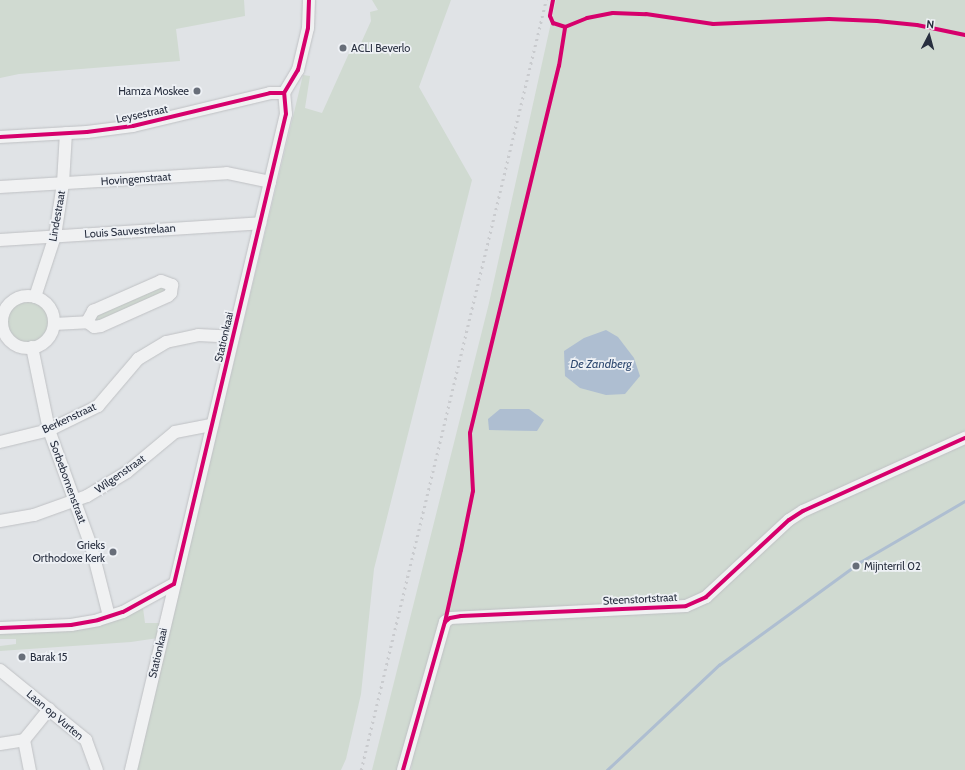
<!DOCTYPE html>
<style>
body{margin:0}
#map{position:relative;width:965px;height:770px;overflow:hidden;background:#e0e3e6;font-family:Cabin,sans-serif}
div>[style]{position:absolute}
.green>*{inset:0;background:#d0dad1}
.round{border-radius:50%}
.water>*{inset:0;background:#aebed1}
.stream>*{height:2.5px;margin:-1.25px;padding:0 1.25px;transform-origin:1.25px;border-radius:1.25px;background:#aebed1}
.roads{filter:drop-shadow(0 0 1px #bfc1c4) drop-shadow(0 0 1px #bfc1c4)}
.minor>*{height:12px;margin:-6px;padding:0 6px;transform-origin:6px;border-radius:6px;background:#f0f1f2}
.minor>.ring{margin:-6px;padding:0;box-sizing:content-box;background:none;border:12px solid #f0f1f2;border-radius:50%}
.rail>*{height:2.5px;margin-top:-1.25px;transform-origin:0;background:repeating-linear-gradient(90deg,#c9cbce 0 2px,transparent 0 6px)}
.cycleway>*{height:4px;margin:-2px;padding:0 2px;transform-origin:2px;border-radius:2px;background:#d6006c}
.dots>*{width:11px;height:11px;translate:-50% -50%;box-sizing:border-box;border:2px solid #eef1f5;border-radius:50%}
span{translate:-50% -50%;white-space:nowrap;text-align:center;line-height:1.15;-webkit-text-stroke:3.5px #eef1f5;paint-order:stroke}
.poi-label{font-size:11px;color:#282f3f}
.left{translate:0 -50%;text-align:left}
.right{translate:-100% -50%;text-align:right}
.street-label{font-size:11px;color:#282f3f}
.water-label{font-size:12px;color:#324c72;font-style:italic}
.north{position:absolute;left:909px;top:16px;width:40px;height:40px;-webkit-text-stroke:3px #eef1f5;paint-order:stroke;rotate:6deg;font-size:11px;font-weight:700;line-height:16px;text-align:center;color:#282f3f}
.north::after{content:'';display:block;margin:auto;width:14px;height:18px;background:#282f3f;clip-path:polygon(50% 0,100% 100%,50% 72%,0 100%)}
</style>
<div id="map">
<div class="green">
<i style="clip-path:polygon(0 0,244px 0,245px 16px,176px 29px,180px 61px,19px 74px,0 78px)"></i>
<i style="clip-path:polygon(372px 0,451px 0,419px 87px,472px 180px,374px 569px,361px 694px,346px 759px,341px 770px,136px 770px,303px 75px,310px 76px,305px 108px,322px 113px,350px 51px,356px 54px,371px 21px,370px 12px,378px 10px)"></i>
<i style="clip-path:polygon(556px 0,965px 0,965px 770px,411px 770px,414px 750px,399px 770px,372px 770px,489px 303px)"></i>
<i style="clip-path:polygon(160px 284px,170px 289px,97px 325px,92px 316px)"></i>
<i class="round" style="left:7px;top:300px;width:44px;height:44px"></i>
<i style="clip-path:polygon(143px 608px,145px 623px,161px 623px,158px 638px,131px 642px,0 651px,0 646px,16px 644px,16px 639px,0 639px,0 632px,89px 628px)"></i>
</div>
<div class="water">
<i style="clip-path:polygon(606px 330px,618px 337px,634px 358px,640px 376px,625px 394px,606px 395px,580px 388px,565px 376px,564px 351px,584px 338px)"></i>
<i style="clip-path:polygon(500px 409px,529px 409px,544px 420px,537px 431px,489px 430px,488px 419px)"></i>
</div>
<div class="stream">
<i style="left:607px;top:770px;width:154px;rotate:-43.2deg"></i>
<i style="left:719px;top:665px;width:175px;rotate:-36.1deg"></i>
<i style="left:860px;top:562px;width:121px;rotate:-30.2deg"></i>
</div>
<div class="roads">
<div class="minor">
<i style="left:284px;top:93px;width:27px;rotate:-59deg"></i>
<i style="left:298px;top:70px;width:43px;rotate:-76.6deg"></i>
<i style="left:308px;top:28px;width:28px;rotate:-88deg"></i>
<i style="left:0;top:137px;width:87px;rotate:-3.3deg"></i>
<i style="left:87px;top:132px;width:46px;rotate:-7.4deg"></i>
<i style="left:133px;top:126px;width:141px;rotate:-13.5deg"></i>
<i style="left:270px;top:93px;width:14px"></i>
<i style="left:0;top:187px;width:227px;rotate:-3.5deg"></i>
<i style="left:227px;top:173px;width:44px;rotate:11.8deg"></i>
<i style="left:0;top:240px;width:261px;rotate:-3.7deg"></i>
<i style="left:161px;top:281px;width:12px;rotate:20deg"></i>
<i style="left:172px;top:285px;width:8px;rotate:97deg"></i>
<i style="left:171px;top:293px;width:4px;rotate:135deg"></i>
<i style="left:168px;top:296px;width:73px;rotate:155.9deg"></i>
<i style="left:101px;top:326px;width:7px;rotate:172deg"></i>
<i style="left:94px;top:327px;width:9px;rotate:-144deg"></i>
<i style="left:87px;top:322px;width:13px;rotate:-61deg"></i>
<i style="left:93px;top:311px;width:74px;rotate:-23.8deg"></i>
<i class="ring" style="left:2px;top:296px;width:40px;height:40px"></i>
<i style="left:35px;top:297px;width:64px;rotate:-71.8deg"></i>
<i style="left:55px;top:236px;width:54px;rotate:-81.4deg"></i>
<i style="left:63px;top:183px;width:50px;rotate:-86.6deg"></i>
<i style="left:54px;top:324px;width:33px;rotate:-3deg"></i>
<i style="left:32px;top:347px;width:85px;rotate:78.4deg"></i>
<i style="left:49px;top:430px;width:127px;rotate:70.1deg"></i>
<i style="left:92px;top:549px;width:69px;rotate:75.8deg"></i>
<i style="left:0;top:442px;width:50px;rotate:-13.8deg"></i>
<i style="left:49px;top:430px;width:55px;rotate:-26.1deg"></i>
<i style="left:98px;top:406px;width:62px;rotate:-49.6deg"></i>
<i style="left:138px;top:359px;width:33px;rotate:-31deg"></i>
<i style="left:166px;top:342px;width:33px;rotate:-12deg"></i>
<i style="left:198px;top:335px;width:35px;rotate:3deg"></i>
<i style="left:0;top:521px;width:35px;rotate:-10deg"></i>
<i style="left:34px;top:515px;width:56px;rotate:-19.7deg"></i>
<i style="left:87px;top:496px;width:47px;rotate:-31deg"></i>
<i style="left:127px;top:472px;width:62px;rotate:-39.8deg"></i>
<i style="left:175px;top:432px;width:38px;rotate:-11deg"></i>
<i style="left:0;top:628px;width:71px;rotate:-2.4deg"></i>
<i style="left:71px;top:625px;width:27px;rotate:-10deg"></i>
<i style="left:98px;top:620px;width:26px;rotate:-18deg"></i>
<i style="left:123px;top:612px;width:58px;rotate:-28.8deg"></i>
<i style="left:0;top:670px;width:111px;rotate:39.1deg"></i>
<i style="left:86px;top:740px;width:32px;rotate:70deg"></i>
<i style="left:24px;top:740px;width:31px;rotate:79deg"></i>
<i style="left:0;top:744px;width:24px;rotate:-9deg"></i>
<i style="left:24px;top:740px;width:40px;rotate:-51deg"></i>
<i style="left:131px;top:770px;width:674px;rotate:-76.71deg"></i>
<i style="left:286px;top:114px;width:21px;rotate:-95deg"></i>
<i style="left:403px;top:770px;width:154px;rotate:-74.2deg"></i>
<i style="left:445px;top:622px;width:6px;rotate:-39deg"></i>
<i style="left:450px;top:618px;width:236px;rotate:-2.9deg"></i>
<i style="left:686px;top:606px;width:22px;rotate:-24deg"></i>
<i style="left:706px;top:597px;width:113px;rotate:-42.9deg"></i>
<i style="left:789px;top:520px;width:17px;rotate:-33deg"></i>
<i style="left:803px;top:511px;width:178px;rotate:-24.3deg"></i>
</div>
</div>
<div class="rail">
<i style="left:361px;top:770px;width:792px;rotate:-76.49deg"></i>
</div>
<div class="cycleway">
<i style="left:553px;top:0;width:16px;rotate:101deg"></i>
<i style="left:550px;top:16px;width:8px;rotate:67deg"></i>
<i style="left:553px;top:23px;width:13px;rotate:18deg"></i>
<i style="left:565px;top:27px;width:24px;rotate:-22deg"></i>
<i style="left:587px;top:18px;width:26px;rotate:-11deg"></i>
<i style="left:613px;top:13px;width:33px;rotate:2deg"></i>
<i style="left:646px;top:14px;width:68px;rotate:8.5deg"></i>
<i style="left:713px;top:24px;width:116px;rotate:-2.5deg"></i>
<i style="left:829px;top:19px;width:48px;rotate:2.4deg"></i>
<i style="left:877px;top:21px;width:40px;rotate:5.7deg"></i>
<i style="left:917px;top:25px;width:49px;rotate:11.8deg"></i>
<i style="left:284px;top:93px;width:27px;rotate:-59deg"></i>
<i style="left:298px;top:70px;width:43px;rotate:-76.6deg"></i>
<i style="left:308px;top:28px;width:28px;rotate:-88deg"></i>
<i style="left:0;top:137px;width:87px;rotate:-3.3deg"></i>
<i style="left:87px;top:132px;width:46px;rotate:-7.4deg"></i>
<i style="left:133px;top:126px;width:141px;rotate:-13.5deg"></i>
<i style="left:270px;top:93px;width:14px"></i>
<i style="left:445px;top:622px;width:6px;rotate:-39deg"></i>
<i style="left:450px;top:618px;width:11px;rotate:-10deg"></i>
<i style="left:461px;top:616px;width:225px;rotate:-2.5deg"></i>
<i style="left:686px;top:606px;width:22px;rotate:-24deg"></i>
<i style="left:706px;top:597px;width:113px;rotate:-42.9deg"></i>
<i style="left:789px;top:520px;width:17px;rotate:-33deg"></i>
<i style="left:803px;top:511px;width:178px;rotate:-24.3deg"></i>
<i style="left:0;top:628px;width:71px;rotate:-2.4deg"></i>
<i style="left:71px;top:625px;width:27px;rotate:-10deg"></i>
<i style="left:98px;top:620px;width:26px;rotate:-18deg"></i>
<i style="left:123px;top:612px;width:58px;rotate:-28.8deg"></i>
<i style="left:174px;top:584px;width:483px;rotate:-76.6deg"></i>
<i style="left:286px;top:114px;width:21px;rotate:-95deg"></i>
<i style="left:403px;top:770px;width:154px;rotate:-74.2deg"></i>
<i style="left:445px;top:622px;width:74px;rotate:-77.5deg"></i>
<i style="left:461px;top:550px;width:60px;rotate:-78.5deg"></i>
<i style="left:473px;top:491px;width:58px;rotate:-93deg"></i>
<i style="left:470px;top:433px;width:378px;rotate:-76.4deg"></i>
<i style="left:559px;top:66px;width:39px;rotate:-81deg"></i>
</div>
<div class="dots">
<i style="left:343px;top:48px;background:#686e79"></i>
<i style="left:197px;top:91px;background:#686e79"></i>
<i style="left:113px;top:552px;background:#686e79"></i>
<i style="left:856px;top:566px;background:#686e79"></i>
<i style="left:22px;top:657px;background:#686e79"></i>
</div>
<div class="poi-label">
<span class="left" style="left:351px;top:48px">ACLI Beverlo</span>
<span class="right" style="left:189px;top:91px">Hamza Moskee</span>
<span class="right" style="left:105px;top:552px">Grieks<br>Orthodoxe Kerk</span>
<span class="left" style="left:864px;top:566px">Mijnterril 02</span>
<span class="left" style="left:30px;top:657px">Barak 15</span>
</div>
<div class="street-label">
<span style="left:142px;top:114px;rotate:-12deg">Leysestraat</span>
<span style="left:136px;top:179px;rotate:-4deg">Hovingenstraat</span>
<span style="left:57px;top:216px;rotate:-80deg">Lindestraat</span>
<span style="left:130px;top:231px;rotate:-4deg">Louis Sauvestrelaan</span>
<span style="left:224px;top:337px;rotate:-77deg">Stationkaai</span>
<span style="left:69px;top:418px;rotate:-25deg">Berkenstraat</span>
<span style="left:120px;top:474px;rotate:-35deg">Wilgenstraat</span>
<span style="left:68px;top:482px;rotate:70deg">Sorbebomenstraat</span>
<span style="left:640px;top:599px;rotate:-3deg">Steenstortstraat</span>
<span style="left:158px;top:653px;rotate:-77deg">Stationkaai</span>
<span style="left:55px;top:715px;rotate:40deg">Laan op Vurten</span>
</div>
<div class="water-label">
<span style="left:601px;top:364px">De Zandberg</span>
</div>
<div class="north">N</div>
</div>
